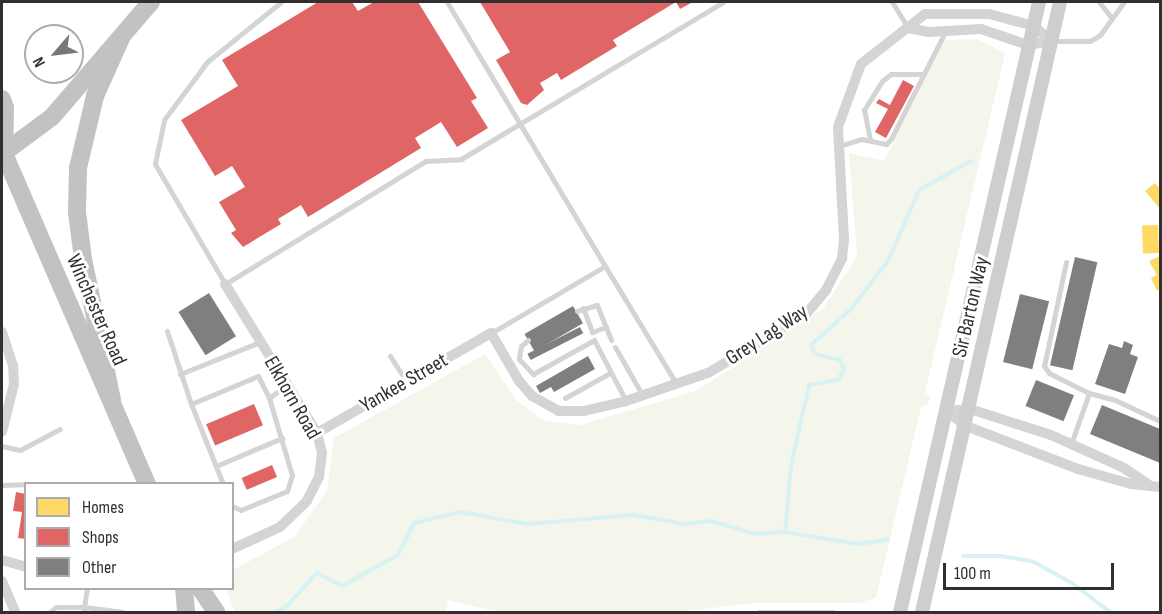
<!DOCTYPE html>
<style>
body{margin:0}
#map{position:relative;width:1162px;height:614px;overflow:hidden;background:#fff;font-family:"Sofia Sans Condensed",sans-serif}
div>[style]{position:absolute}
.green>*{inset:0;background:#f4f6ec}
.homes>*{inset:0;background:#ffd966;transform-origin:0 0}
.shops>*{inset:0;background:#e06666;transform-origin:0 0}
.stream>*{height:4px;margin:-2px;padding:0 2px;transform-origin:2px;border-radius:2px;background:#d8f2f4}
.building>*{inset:0;background:#7f7f7f;transform-origin:0 0}
.lane>*{height:5px;margin:-2.5px;padding:0 2.5px;transform-origin:2.5px;border-radius:2.5px;background:#d4d4d4}
.street>*{height:10px;margin:-5px;padding:0 5px;transform-origin:5px;border-radius:5px;background:#d4d4d4}
.secondary>*{height:14px;margin:-7px;padding:0 7px;transform-origin:7px;border-radius:7px;background:#cecece}
.highway>*{height:18px;margin:-9px;padding:0 9px;transform-origin:9px;border-radius:9px;background:#c2c2c2}
span{translate:-50% -50%;white-space:nowrap;text-align:center;line-height:1.15;-webkit-text-stroke:6px #fff;paint-order:stroke}
.street-label{font-size:21px;color:#303030}
.frame{position:absolute;inset:0;border:3px solid #303030;pointer-events:none}
.legend{position:absolute;left:24px;top:482px;width:210px;height:108px;box-sizing:border-box;background:#fff;border:2px solid #acacac;margin:0;padding:8px 10px;list-style:none;font-size:18px;color:#303030}
.legend li{display:flex;align-items:center;gap:12px;height:30px}
.legend b{width:30px;border:2px solid #acacac}
.north{position:absolute;left:24px;top:24px;width:60px;height:60px;box-sizing:border-box;background:#fff;border:2px solid #acacac;border-radius:50%;rotate:242deg;font-size:16px;font-weight:700;line-height:24px;text-align:center;color:#303030}
.north::after{content:'';display:block;margin:auto;width:21px;height:27px;background:#787878;clip-path:polygon(50% 0,100% 100%,50% 72%,0 100%)}
.scale{position:absolute;left:943px;top:563px;width:171px;height:27px;box-sizing:border-box;border:3px solid #303030;border-top:0;padding-left:8px;font-size:18px;line-height:21px;white-space:nowrap;color:#303030;-webkit-text-stroke:4px #fff;paint-order:stroke}
</style>
<div id="map">
<div class="green">
<i style="clip-path:polygon(977px 39px,1005px 54px,925px 392px,930px 397px,928px 405px,921px 407px,876px 598px,859px 603px,753px 603px,679px 612px,498px 612px,448px 600px,446px 612px,235px 612px,226px 589px,232px 588px,233px 570px,294px 537px,327px 491px,334px 438px,485px 354px,517px 401px,545px 421px,580px 425px,696px 391px,823px 309px,857px 256px,849px 153px,884px 161px,945px 40px)"></i>
</div>
<div class="homes">
<i style="clip-path:polygon(1155px 183px,1160px 189px,1160px 209px,1145px 191px)"></i>
<i style="left:1158px;top:225px;width:28px;height:16px;rotate:88deg"></i>
<i style="clip-path:polygon(1160px 256px,1160px 289px,1157px 291px,1151px 278px,1157px 275px,1149px 261px)"></i>
</div>
<div class="shops">
<i style="clip-path:polygon(318px 2px,352px 2px,358px 11px,374px 2px,418px 2px,477px 98px,471px 101px,488px 128px,457px 147px,441px 122px,415px 138px,421px 148px,308px 217px,301px 205px,278px 219px,281px 224px,243px 247px,231px 233px,236px 230px,219px 202px,245px 187px,232px 166px,215px 176px,181px 120px,238px 86px,222px 60px)"></i>
<i style="clip-path:polygon(480px 2px,693px 2px,680px 9px,676px 2px,613px 40px,617px 46px,561px 80px,557px 73px,540px 83px,544px 90px,527px 105px,521px 103px,496px 60px,510px 52px)"></i>
<i style="clip-path:polygon(903px 80px,914px 86px,886px 138px,875px 132px,888px 109px,876px 103px,879px 99px,890px 105px)"></i>
<i style="left:254px;top:404px;width:23px;height:52px;rotate:67deg"></i>
<i style="left:272px;top:465px;width:13px;height:33px;rotate:67deg"></i>
<i style="clip-path:polygon(16px 492px,26px 494px,26px 539px,18px 538px,22px 512px,13px 511px)"></i>
</div>
<div class="stream">
<i style="left:785px;top:532px;width:74px;rotate:9.3deg"></i>
<i style="left:858px;top:544px;width:30px;rotate:-8deg"></i>
<i style="left:963px;top:556px;width:37px"></i>
<i style="left:1000px;top:556px;width:32px;rotate:9deg"></i>
<i style="left:1032px;top:561px;width:46px;rotate:28.8deg"></i>
<i style="left:1072px;top:583px;width:48px;rotate:37.3deg"></i>
<i style="left:274px;top:612px;width:12px;rotate:-20deg"></i>
<i style="left:285px;top:608px;width:47px;rotate:-47.6deg"></i>
<i style="left:317px;top:573px;width:28px;rotate:27deg"></i>
<i style="left:342px;top:586px;width:64px;rotate:-29deg"></i>
<i style="left:398px;top:555px;width:36px;rotate:-63deg"></i>
<i style="left:414px;top:523px;width:47px;rotate:-13.4deg"></i>
<i style="left:460px;top:512px;width:68px;rotate:10.2deg"></i>
<i style="left:527px;top:524px;width:106px;rotate:-4.9deg"></i>
<i style="left:633px;top:515px;width:52px;rotate:10deg"></i>
<i style="left:684px;top:524px;width:28px;rotate:-6deg"></i>
<i style="left:712px;top:521px;width:46px;rotate:16.5deg"></i>
<i style="left:756px;top:534px;width:29px;rotate:-4deg"></i>
<i style="left:785px;top:532px;width:66px;rotate:-84.8deg"></i>
<i style="left:791px;top:466px;width:83px;rotate:-77.5deg"></i>
<i style="left:809px;top:385px;width:29px;rotate:-10deg"></i>
<i style="left:838px;top:380px;width:13px;rotate:-61deg"></i>
<i style="left:844px;top:369px;width:10px;rotate:-114deg"></i>
<i style="left:840px;top:360px;width:26px;rotate:-167deg"></i>
<i style="left:815px;top:354px;width:10px;rotate:-114deg"></i>
<i style="left:811px;top:345px;width:54px;rotate:-42deg"></i>
<i style="left:851px;top:309px;width:61px;rotate:-52.4deg"></i>
<i style="left:888px;top:261px;width:77px;rotate:-66.4deg"></i>
<i style="left:919px;top:190px;width:60px;rotate:-29.1deg"></i>
</div>
<div class="building">
<i style="left:1075px;top:257px;width:23px;height:111px;rotate:13deg"></i>
<i style="left:209px;top:293px;width:51px;height:36px;rotate:58deg"></i>
<i style="left:1020px;top:294px;width:30px;height:70px;rotate:14deg"></i>
<i style="left:573px;top:306px;width:20px;height:56px;rotate:60deg"></i>
<i style="left:580px;top:327px;width:7px;height:59px;rotate:63deg"></i>
<i style="clip-path:polygon(1124px 341px,1133px 345px,1130px 354px,1138px 357px,1125px 394px,1095px 384px,1109px 344px,1122px 348px)"></i>
<i style="clip-path:polygon(588px 356px,595px 369px,554px 392px,551px 387px,540px 393px,536px 386px)"></i>
<i style="left:1036px;top:380px;width:41px;height:28px;rotate:22deg"></i>
<i style="clip-path:polygon(1102px 405px,1160px 429px,1160px 463px,1090px 434px)"></i>
</div>
<div class="lane">
<i style="left:281px;top:2px;width:95px;rotate:141deg"></i>
<i style="left:207px;top:62px;width:72px;rotate:126.6deg"></i>
<i style="left:164px;top:120px;width:45px;rotate:101.6deg"></i>
<i style="left:155px;top:164px;width:139px;rotate:59.7deg"></i>
<i style="left:225px;top:284px;width:236px;rotate:-31.5deg"></i>
<i style="left:426px;top:161px;width:35px;rotate:-3deg"></i>
<i style="left:461px;top:159px;width:305px;rotate:-30.9deg"></i>
<i style="left:447px;top:2px;width:308px;rotate:59.1deg"></i>
<i style="left:892px;top:2px;width:31px;rotate:58deg"></i>
<i style="left:1099px;top:2px;width:21px;rotate:51deg"></i>
<i style="left:1053px;top:41px;width:37px"></i>
<i style="left:1090px;top:41px;width:12px;rotate:-31deg"></i>
<i style="left:1100px;top:35px;width:41px;rotate:-54deg"></i>
<i style="left:870px;top:140px;width:31px;rotate:-101deg"></i>
<i style="left:864px;top:110px;width:34px;rotate:-58deg"></i>
<i style="left:882px;top:81px;width:11px;rotate:-38deg"></i>
<i style="left:891px;top:74px;width:30px"></i>
<i style="left:839px;top:146px;width:24px;rotate:-17deg"></i>
<i style="left:862px;top:139px;width:25px;rotate:12deg"></i>
<i style="left:886px;top:144px;width:7px;rotate:-45deg"></i>
<i style="left:891px;top:139px;width:122px;rotate:-63.2deg"></i>
<i style="left:1066px;top:262px;width:106px;rotate:101.9deg"></i>
<i style="left:1044px;top:366px;width:9px;rotate:54deg"></i>
<i style="left:1049px;top:373px;width:45px;rotate:26.6deg"></i>
<i style="left:1089px;top:393px;width:54px;rotate:109.4deg"></i>
<i style="left:583px;top:308px;width:26px;rotate:69deg"></i>
<i style="left:592px;top:332px;width:15px;rotate:-20deg"></i>
<i style="left:577px;top:311px;width:21px;rotate:-17deg"></i>
<i style="left:597px;top:305px;width:38px;rotate:68deg"></i>
<i style="left:167px;top:331px;width:77px;rotate:71.8deg"></i>
<i style="left:491px;top:333px;width:132px;rotate:-30.4deg"></i>
<i style="left:605px;top:266px;width:139px;rotate:58.8deg"></i>
<i style="left:528px;top:340px;width:9px;rotate:139deg"></i>
<i style="left:521px;top:346px;width:13px;rotate:99deg"></i>
<i style="left:519px;top:359px;width:21px;rotate:47deg"></i>
<i style="left:533px;top:374px;width:70px;rotate:-29.1deg"></i>
<i style="left:594px;top:340px;width:69px;rotate:62.3deg"></i>
<i style="left:615px;top:347px;width:56px;rotate:60.3deg"></i>
<i style="left:390px;top:356px;width:30px;rotate:57deg"></i>
<i style="left:180px;top:374px;width:86px;rotate:-21.8deg"></i>
<i style="left:1089px;top:393px;width:27px;rotate:15deg"></i>
<i style="left:1115px;top:400px;width:50px;rotate:25deg"></i>
<i style="left:269px;top:398px;width:22px;rotate:-36deg"></i>
<i style="left:565px;top:398px;width:51px;rotate:-29.1deg"></i>
<i style="left:2px;top:446px;width:18px;rotate:13deg"></i>
<i style="left:20px;top:450px;width:45px;rotate:-27.7deg"></i>
<i style="left:216px;top:466px;width:72px;rotate:-23deg"></i>
<i style="left:223px;top:484px;width:86px;rotate:-111.8deg"></i>
<i style="left:191px;top:404px;width:73px;rotate:-22.7deg"></i>
<i style="left:258px;top:376px;width:25px;rotate:63deg"></i>
<i style="left:269px;top:398px;width:80px;rotate:73.4deg"></i>
<i style="left:292px;top:475px;width:17px;rotate:107deg"></i>
<i style="left:287px;top:491px;width:50px;rotate:157.6deg"></i>
<i style="left:241px;top:510px;width:10px;rotate:-156deg"></i>
<i style="left:2px;top:485px;width:28px;rotate:-2deg"></i>
<i style="left:50px;top:612px;width:8px;rotate:-40deg"></i>
<i style="left:56px;top:607px;width:28px"></i>
<i style="left:84px;top:607px;width:19px;rotate:-81deg"></i>
<i style="left:84px;top:612px;width:5px;rotate:-90deg"></i>
<i style="left:84px;top:607px;width:38px;rotate:7deg"></i>
<i style="left:759px;top:612px;width:74px"></i>
</div>
<div class="street">
<i style="left:908px;top:28px;width:21px;rotate:11deg"></i>
<i style="left:929px;top:32px;width:52px;rotate:-3.3deg"></i>
<i style="left:981px;top:29px;width:50px;rotate:18.8deg"></i>
<i style="left:1028px;top:45px;width:23px;rotate:-10deg"></i>
<i style="left:225px;top:284px;width:175px;rotate:58.3deg"></i>
<i style="left:317px;top:433px;width:21px;rotate:76deg"></i>
<i style="left:322px;top:453px;width:24px;rotate:97deg"></i>
<i style="left:319px;top:477px;width:27px;rotate:117deg"></i>
<i style="left:307px;top:501px;width:37px;rotate:136deg"></i>
<i style="left:280px;top:527px;width:53px;rotate:155.4deg"></i>
<i style="left:2px;top:332px;width:35px;rotate:72deg"></i>
<i style="left:13px;top:365px;width:19px;rotate:87deg"></i>
<i style="left:14px;top:384px;width:49px;rotate:104deg"></i>
<i style="left:946px;top:411px;width:25px;rotate:37deg"></i>
<i style="left:966px;top:426px;width:120px;rotate:21deg"></i>
<i style="left:1078px;top:469px;width:55px;rotate:15.8deg"></i>
<i style="left:1131px;top:484px;width:29px;rotate:6deg"></i>
<i style="left:946px;top:411px;width:24px;rotate:-5deg"></i>
<i style="left:970px;top:409px;width:85px;rotate:17.8deg"></i>
<i style="left:1051px;top:435px;width:80px;rotate:24.3deg"></i>
<i style="left:1124px;top:468px;width:29px;rotate:34deg"></i>
<i style="left:317px;top:433px;width:201px;rotate:-29.9deg"></i>
<i style="left:491px;top:333px;width:56px;rotate:59.7deg"></i>
<i style="left:519px;top:381px;width:20px;rotate:49deg"></i>
<i style="left:532px;top:396px;width:31px;rotate:29deg"></i>
<i style="left:559px;top:411px;width:25px"></i>
<i style="left:584px;top:411px;width:43px;rotate:-13.4deg"></i>
<i style="left:626px;top:401px;width:87px;rotate:-18.9deg"></i>
<i style="left:708px;top:373px;width:114px;rotate:-31deg"></i>
<i style="left:806px;top:314px;width:31px;rotate:-50deg"></i>
<i style="left:826px;top:290px;width:36px;rotate:-63deg"></i>
<i style="left:842px;top:258px;width:19px;rotate:-84deg"></i>
<i style="left:844px;top:239px;width:112px;rotate:-93.1deg"></i>
<i style="left:838px;top:127px;width:67px;rotate:-69.9deg"></i>
<i style="left:861px;top:64px;width:81px;rotate:-38deg"></i>
<i style="left:925px;top:14px;width:64px"></i>
<i style="left:989px;top:14px;width:47px;rotate:14.9deg"></i>
<i style="left:1034px;top:26px;width:23px;rotate:41deg"></i>
<i style="left:2px;top:560px;width:25px;rotate:16deg"></i>
<i style="left:2px;top:581px;width:34px;rotate:67deg"></i>
</div>
<div class="secondary">
<i style="left:900px;top:612px;width:626px;rotate:-77.16deg"></i>
<i style="left:922px;top:612px;width:625px;rotate:-77.25deg"></i>
</div>
<div class="highway">
<i style="left:2px;top:99px;width:9px;rotate:72deg"></i>
<i style="left:5px;top:108px;width:46px;rotate:91.2deg"></i>
<i style="left:2px;top:149px;width:365px;rotate:66.6deg"></i>
<i style="left:2px;top:154px;width:62px;rotate:-36.5deg"></i>
<i style="left:52px;top:117px;width:152px;rotate:-49.3deg"></i>
<i style="left:112px;top:400px;width:144px;rotate:-101.6deg"></i>
<i style="left:83px;top:259px;width:47px;rotate:-97.3deg"></i>
<i style="left:77px;top:212px;width:44px;rotate:-88.7deg"></i>
<i style="left:78px;top:168px;width:74px;rotate:-76.7deg"></i>
<i style="left:95px;top:96px;width:66px;rotate:-65.8deg"></i>
<i style="left:184px;top:588px;width:24px;rotate:85deg"></i>
<i style="left:200px;top:588px;width:29px;rotate:56deg"></i>
</div>
<div class="street-label">
<span style="left:971px;top:307px;rotate:-77deg">Sir Barton Way</span>
<span style="left:96px;top:310px;rotate:66deg">Winchester Road</span>
<span style="left:767px;top:335px;rotate:-33deg">Grey Lag Way</span>
<span style="left:404px;top:383px;rotate:-30deg">Yankee Street</span>
<span style="left:292px;top:398px;rotate:60deg">Elkhorn Road</span>
</div>
<div class="frame"></div>
<ul class="legend">
<li><b style="height:16px;background:#ffd966"></b>Homes</li>
<li><b style="height:16px;background:#e06666"></b>Shops</li>
<li><b style="height:16px;background:#7f7f7f"></b>Other</li>
</ul>
<div class="north">N</div>
<div class="scale">100 m</div>
</div>
